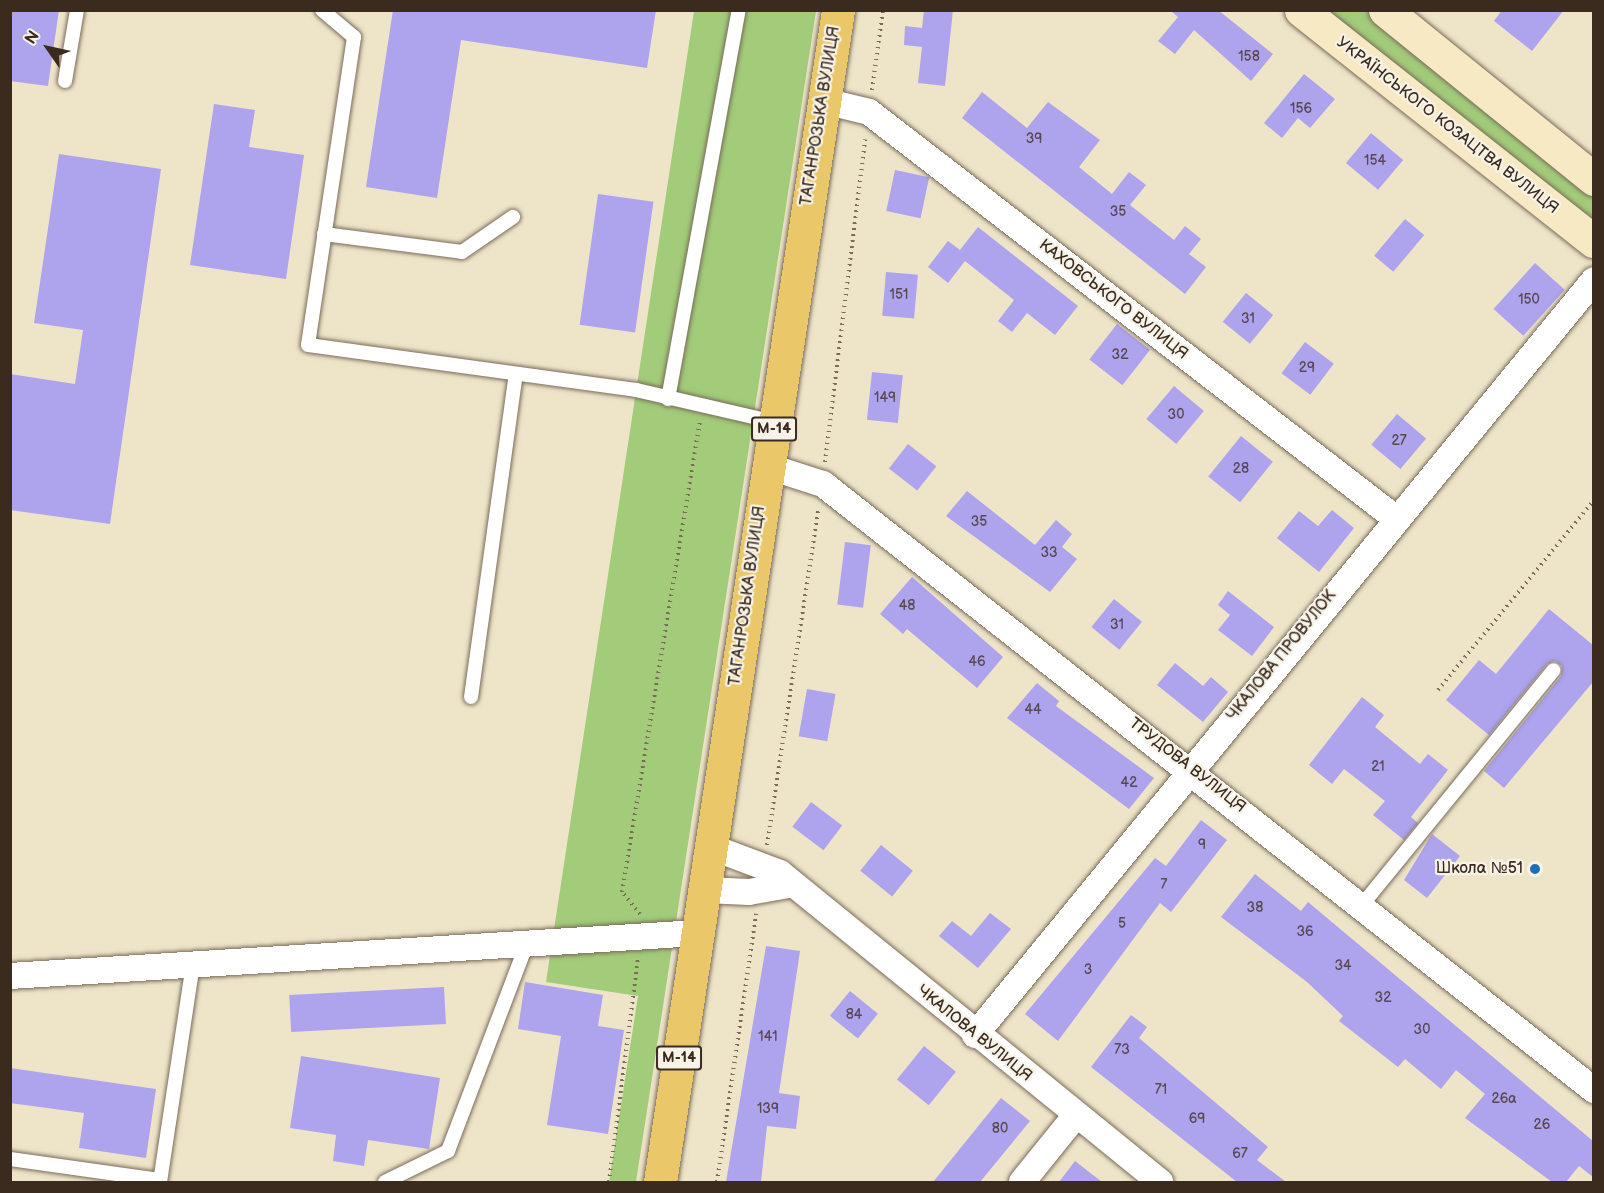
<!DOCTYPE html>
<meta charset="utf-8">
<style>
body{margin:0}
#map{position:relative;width:1604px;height:1193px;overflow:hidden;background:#eee5c9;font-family:"Balsamiq Sans",sans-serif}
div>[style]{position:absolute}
.green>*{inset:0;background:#a2cc79}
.building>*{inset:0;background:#aea3ed;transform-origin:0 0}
.path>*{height:4px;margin-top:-2px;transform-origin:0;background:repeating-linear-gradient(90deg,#7a6b5a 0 1.5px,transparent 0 6px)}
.roads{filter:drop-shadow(0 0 2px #7a6b5a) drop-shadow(0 0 2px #7a6b5a)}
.lane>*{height:14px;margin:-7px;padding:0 7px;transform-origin:7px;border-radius:7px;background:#fff}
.street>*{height:26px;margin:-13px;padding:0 13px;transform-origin:13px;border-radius:13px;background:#fff}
.secondary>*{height:33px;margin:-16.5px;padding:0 16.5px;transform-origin:16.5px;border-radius:16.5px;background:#f7e9c3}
.highway>*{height:33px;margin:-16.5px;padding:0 16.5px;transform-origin:16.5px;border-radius:16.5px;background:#eac769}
.dots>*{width:16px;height:16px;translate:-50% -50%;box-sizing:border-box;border:3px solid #f7f3e8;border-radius:50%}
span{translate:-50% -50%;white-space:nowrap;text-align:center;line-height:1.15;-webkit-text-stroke:4.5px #f7f3e8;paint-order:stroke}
.number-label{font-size:14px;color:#584852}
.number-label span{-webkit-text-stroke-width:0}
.shield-label span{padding:2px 4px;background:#f7f3e8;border:2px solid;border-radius:4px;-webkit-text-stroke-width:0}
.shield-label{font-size:15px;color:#3b2a1e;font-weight:700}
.street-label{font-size:16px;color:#3b2a1e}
.poi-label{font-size:16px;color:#3b2a1e}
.right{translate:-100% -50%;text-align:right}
.frame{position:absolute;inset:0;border:12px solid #3b2a1e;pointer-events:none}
.north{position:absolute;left:18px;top:18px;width:60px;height:60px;-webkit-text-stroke:4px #f7f3e8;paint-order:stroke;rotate:304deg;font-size:16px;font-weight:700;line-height:24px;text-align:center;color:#3b2a1e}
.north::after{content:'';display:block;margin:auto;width:21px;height:27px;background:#3b2a1e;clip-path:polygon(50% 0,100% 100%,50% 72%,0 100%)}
</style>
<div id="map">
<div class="green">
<i style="clip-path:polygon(694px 11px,816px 11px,636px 1182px,609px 1182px,638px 996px,546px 982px)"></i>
<i style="clip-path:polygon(1326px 11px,1370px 11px,1593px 190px,1593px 227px)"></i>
</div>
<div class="building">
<i style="clip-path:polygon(10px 10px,59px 10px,48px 86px,10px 81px)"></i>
<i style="clip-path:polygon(393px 10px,656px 10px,647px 68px,461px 40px,437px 198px,366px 187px)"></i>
<i style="clip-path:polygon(924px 10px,953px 10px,945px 86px,918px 83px,922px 47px,904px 45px,905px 26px,922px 28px)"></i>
<i style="clip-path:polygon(1170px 10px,1218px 10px,1273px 54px,1251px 81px,1194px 30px,1175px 54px,1158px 41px,1178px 17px)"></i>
<i style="clip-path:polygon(1502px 10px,1564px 10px,1532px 51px,1494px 21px)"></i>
<i style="clip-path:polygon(1304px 74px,1335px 99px,1310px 128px,1298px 118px,1282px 138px,1264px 123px)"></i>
<i style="clip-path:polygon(982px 92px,1027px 128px,1048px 102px,1100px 140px,1079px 167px,1112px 194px,1129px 172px,1146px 185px,1130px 205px,1174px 240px,1185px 226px,1201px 239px,1189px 254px,1206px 267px,1185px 294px,962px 118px)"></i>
<i style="clip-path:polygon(214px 104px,255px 110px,249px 147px,304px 155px,286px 279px,190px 265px)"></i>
<i style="left:1371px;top:133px;width:42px;height:39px;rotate:40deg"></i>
<i style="clip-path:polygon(59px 154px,161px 169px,110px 524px,10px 510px,10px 374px,75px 384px,83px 330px,34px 323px)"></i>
<i style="left:895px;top:170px;width:35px;height:42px;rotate:12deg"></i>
<i style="left:598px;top:194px;width:56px;height:132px;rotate:8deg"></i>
<i style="left:1405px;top:219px;width:25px;height:48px;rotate:40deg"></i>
<i style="clip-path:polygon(978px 227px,1078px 306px,1055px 335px,1027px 313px,1012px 332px,998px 321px,1014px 300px,965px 261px,948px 283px,928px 267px,948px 241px,960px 250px)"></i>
<i style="left:1535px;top:263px;width:40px;height:62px;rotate:42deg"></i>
<i style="left:886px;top:272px;width:32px;height:44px;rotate:5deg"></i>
<i style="left:1246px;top:293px;width:35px;height:37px;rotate:39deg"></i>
<i style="left:1117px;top:324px;width:42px;height:45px;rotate:38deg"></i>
<i style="left:1305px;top:342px;width:36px;height:39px;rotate:37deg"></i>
<i style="left:872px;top:372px;width:31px;height:48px;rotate:6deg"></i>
<i style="left:1174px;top:386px;width:39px;height:43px;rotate:40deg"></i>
<i style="left:1397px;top:414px;width:38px;height:40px;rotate:40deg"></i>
<i style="left:1241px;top:436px;width:41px;height:52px;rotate:39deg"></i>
<i style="left:908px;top:444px;width:36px;height:31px;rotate:38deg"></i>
<i style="clip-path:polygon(967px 491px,1035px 545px,1056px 520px,1072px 534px,1062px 547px,1077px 559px,1050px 592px,946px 516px)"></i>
<i style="clip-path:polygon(1332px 510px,1354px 528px,1319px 572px,1277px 538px,1299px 511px,1318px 526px)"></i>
<i style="left:845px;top:542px;width:26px;height:63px;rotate:7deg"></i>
<i style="clip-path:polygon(912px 577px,1003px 657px,977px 688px,907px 629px,903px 634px,880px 614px)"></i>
<i style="clip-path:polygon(1228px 591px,1274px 627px,1252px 656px,1218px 630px,1230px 615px,1218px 605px)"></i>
<i style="left:1114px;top:599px;width:36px;height:36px;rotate:39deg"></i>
<i style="clip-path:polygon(1549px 609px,1593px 645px,1593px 682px,1504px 788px,1484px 771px,1561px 676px,1562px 666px,1555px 661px,1547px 664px,1489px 735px,1446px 700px,1479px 660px,1496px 674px)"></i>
<i style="clip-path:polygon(1175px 663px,1203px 686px,1211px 677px,1228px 692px,1203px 722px,1157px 685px)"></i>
<i style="clip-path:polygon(1037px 683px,1059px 701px,1056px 706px,1154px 778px,1129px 809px,1007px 718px)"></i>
<i style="left:807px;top:689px;width:29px;height:48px;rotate:10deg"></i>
<i style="clip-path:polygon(1362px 697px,1384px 715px,1375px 727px,1420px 764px,1428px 754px,1448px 770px,1411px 817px,1418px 823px,1404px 840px,1373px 815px,1385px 801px,1344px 769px,1332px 784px,1309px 765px)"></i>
<i style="left:811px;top:802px;width:39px;height:31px;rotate:37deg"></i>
<i style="clip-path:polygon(1201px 820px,1227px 840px,1171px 912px,1160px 903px,1058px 1041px,1025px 1014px,1155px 858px,1166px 866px)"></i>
<i style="clip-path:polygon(1432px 834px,1460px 856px,1427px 898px,1404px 880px)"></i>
<i style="left:881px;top:845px;width:41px;height:33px;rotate:39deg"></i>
<i style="clip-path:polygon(1255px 874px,1301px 911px,1308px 902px,1593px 1141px,1593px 1177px,1579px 1166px,1566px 1182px,1552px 1182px,1465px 1118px,1485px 1094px,1456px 1070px,1441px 1089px,1405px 1059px,1398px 1067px,1339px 1021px,1343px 1016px,1307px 982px,1221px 917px)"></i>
<i style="clip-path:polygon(990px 913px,1011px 929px,978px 968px,939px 936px,952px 921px,971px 936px)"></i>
<i style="clip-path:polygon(766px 946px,800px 951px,779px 1093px,800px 1096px,796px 1129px,767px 1126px,761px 1182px,726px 1182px)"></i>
<i style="clip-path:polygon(525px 982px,603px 995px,598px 1026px,624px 1030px,608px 1134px,547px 1125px,561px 1036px,518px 1029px)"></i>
<i style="left:444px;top:987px;width:37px;height:155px;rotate:87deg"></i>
<i style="left:850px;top:991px;width:36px;height:32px;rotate:39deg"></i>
<i style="clip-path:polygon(1131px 1015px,1147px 1027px,1139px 1038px,1268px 1147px,1257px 1160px,1286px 1182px,1237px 1182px,1091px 1067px)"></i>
<i style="left:924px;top:1046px;width:41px;height:43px;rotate:39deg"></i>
<i style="clip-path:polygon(301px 1056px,440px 1078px,429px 1149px,368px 1140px,364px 1166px,333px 1161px,336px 1135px,290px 1128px)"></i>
<i style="clip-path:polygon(10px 1068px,156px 1089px,146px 1158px,79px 1148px,84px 1113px,10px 1103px)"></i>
<i style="clip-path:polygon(1001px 1098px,1030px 1121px,980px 1182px,933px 1182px)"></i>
<i style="clip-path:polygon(1075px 1161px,1102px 1182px,1059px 1182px)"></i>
</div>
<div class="path">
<i style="left:872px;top:90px;width:81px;rotate:-82.2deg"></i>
<i style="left:825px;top:462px;width:325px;rotate:-82.9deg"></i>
<i style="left:1438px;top:690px;width:246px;rotate:-50.6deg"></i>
<i style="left:767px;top:845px;width:338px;rotate:-81.3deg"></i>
<i style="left:640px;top:914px;width:28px;rotate:-129deg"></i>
<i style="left:622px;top:892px;width:477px;rotate:-80.6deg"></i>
<i style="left:609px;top:1182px;width:224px;rotate:-82.6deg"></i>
<i style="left:717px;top:1182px;width:271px;rotate:-81.7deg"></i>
</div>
<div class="roads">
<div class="lane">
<i style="left:322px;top:10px;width:42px;rotate:40.2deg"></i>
<i style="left:354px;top:37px;width:311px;rotate:98.5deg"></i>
<i style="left:308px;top:345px;width:331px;rotate:7.8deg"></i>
<i style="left:636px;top:390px;width:143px;rotate:13deg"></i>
<i style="left:65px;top:81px;width:72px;rotate:-80.4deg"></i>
<i style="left:324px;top:234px;width:139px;rotate:7.4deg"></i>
<i style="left:462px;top:252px;width:62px;rotate:-34.5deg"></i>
<i style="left:668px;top:399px;width:395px;rotate:-79.7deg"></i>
<i style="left:471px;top:697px;width:326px;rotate:-82.1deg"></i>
<i style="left:1362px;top:905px;width:303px;rotate:-50.8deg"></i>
<i style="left:10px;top:1159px;width:151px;rotate:8deg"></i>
<i style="left:160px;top:1182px;width:220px;rotate:-81.4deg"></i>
<i style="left:385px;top:1182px;width:70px;rotate:-26.2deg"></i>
<i style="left:448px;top:1151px;width:222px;rotate:-69.2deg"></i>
</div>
<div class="street">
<i style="left:824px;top:101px;width:46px;rotate:13.7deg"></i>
<i style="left:869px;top:112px;width:663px;rotate:37.65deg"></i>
<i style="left:767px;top:466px;width:59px;rotate:17.8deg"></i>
<i style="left:823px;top:484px;width:981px;rotate:38.17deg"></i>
<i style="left:711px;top:847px;width:74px;rotate:20.6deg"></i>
<i style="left:780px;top:873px;width:490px;rotate:39.1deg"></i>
<i style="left:705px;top:890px;width:44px;rotate:2.6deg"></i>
<i style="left:749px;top:892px;width:40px;rotate:-10deg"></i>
<i style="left:10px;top:976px;width:689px;rotate:-3.58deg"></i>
<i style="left:975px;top:1035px;width:976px;rotate:-50.65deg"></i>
<i style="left:1022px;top:1182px;width:86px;rotate:-51.1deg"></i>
</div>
<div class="secondary">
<i style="left:1301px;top:10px;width:373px;rotate:38.3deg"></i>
<i style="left:1385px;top:10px;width:269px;rotate:39deg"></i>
</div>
<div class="highway">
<i style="left:660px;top:1182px;width:1185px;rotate:-81.36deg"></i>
</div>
</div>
<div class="dots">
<i style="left:1535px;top:869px;background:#1f6fb2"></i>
</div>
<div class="number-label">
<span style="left:1249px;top:57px">158</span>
<span style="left:1301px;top:109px">156</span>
<span style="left:1034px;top:139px">39</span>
<span style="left:1375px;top:161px">154</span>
<span style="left:1118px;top:212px">35</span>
<span style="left:899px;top:295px">151</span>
<span style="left:1529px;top:300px">150</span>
<span style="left:1248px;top:319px">31</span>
<span style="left:1120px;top:355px">32</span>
<span style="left:1307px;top:368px">29</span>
<span style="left:885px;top:398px">149</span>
<span style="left:1176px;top:415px">30</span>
<span style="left:1399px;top:441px">27</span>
<span style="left:1241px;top:469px">28</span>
<span style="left:979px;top:522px">35</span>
<span style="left:1049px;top:553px">33</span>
<span style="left:907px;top:606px">48</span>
<span style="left:1117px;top:625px">31</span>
<span style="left:977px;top:662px">46</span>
<span style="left:1033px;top:710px">44</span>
<span style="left:1378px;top:767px">21</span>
<span style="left:1129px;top:783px">42</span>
<span style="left:1202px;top:845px">9</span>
<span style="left:1164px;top:885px">7</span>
<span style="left:1255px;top:908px">38</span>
<span style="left:1122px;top:924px">5</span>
<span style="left:1305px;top:932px">36</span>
<span style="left:1343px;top:966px">34</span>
<span style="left:1088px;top:970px">3</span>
<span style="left:1383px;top:998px">32</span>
<span style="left:854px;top:1015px">84</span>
<span style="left:1422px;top:1030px">30</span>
<span style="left:768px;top:1037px">141</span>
<span style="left:1122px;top:1050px">73</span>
<span style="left:1161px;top:1090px">71</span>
<span style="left:1504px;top:1099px">26а</span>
<span style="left:768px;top:1109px">139</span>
<span style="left:1197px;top:1119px">69</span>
<span style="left:1542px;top:1125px">26</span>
<span style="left:1000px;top:1129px">80</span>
<span style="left:1240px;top:1154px">67</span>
</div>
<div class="shield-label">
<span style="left:774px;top:429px">М-14</span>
<span style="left:679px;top:1058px">М-14</span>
</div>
<div class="street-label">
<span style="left:821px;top:116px;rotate:-81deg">ТАГАНРОЗЬКА ВУЛИЦЯ</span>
<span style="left:1447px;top:126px;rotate:38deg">УКРАЇНСЬКОГО КОЗАЦТВА ВУЛИЦЯ</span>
<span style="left:1113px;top:300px;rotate:38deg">КАХОВСЬКОГО ВУЛИЦЯ</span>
<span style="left:748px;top:596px;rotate:-82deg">ТАГАНРОЗЬКА ВУЛИЦЯ</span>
<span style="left:1282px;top:656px;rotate:-51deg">ЧКАЛОВА ПРОВУЛОК</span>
<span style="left:1187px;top:766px;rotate:38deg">ТРУДОВА ВУЛИЦЯ</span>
<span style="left:974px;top:1034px;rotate:39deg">ЧКАЛОВА ВУЛИЦЯ</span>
</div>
<div class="poi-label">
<span class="right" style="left:1523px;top:869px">Школа №51</span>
</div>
<div class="frame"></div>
<div class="north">N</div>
</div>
